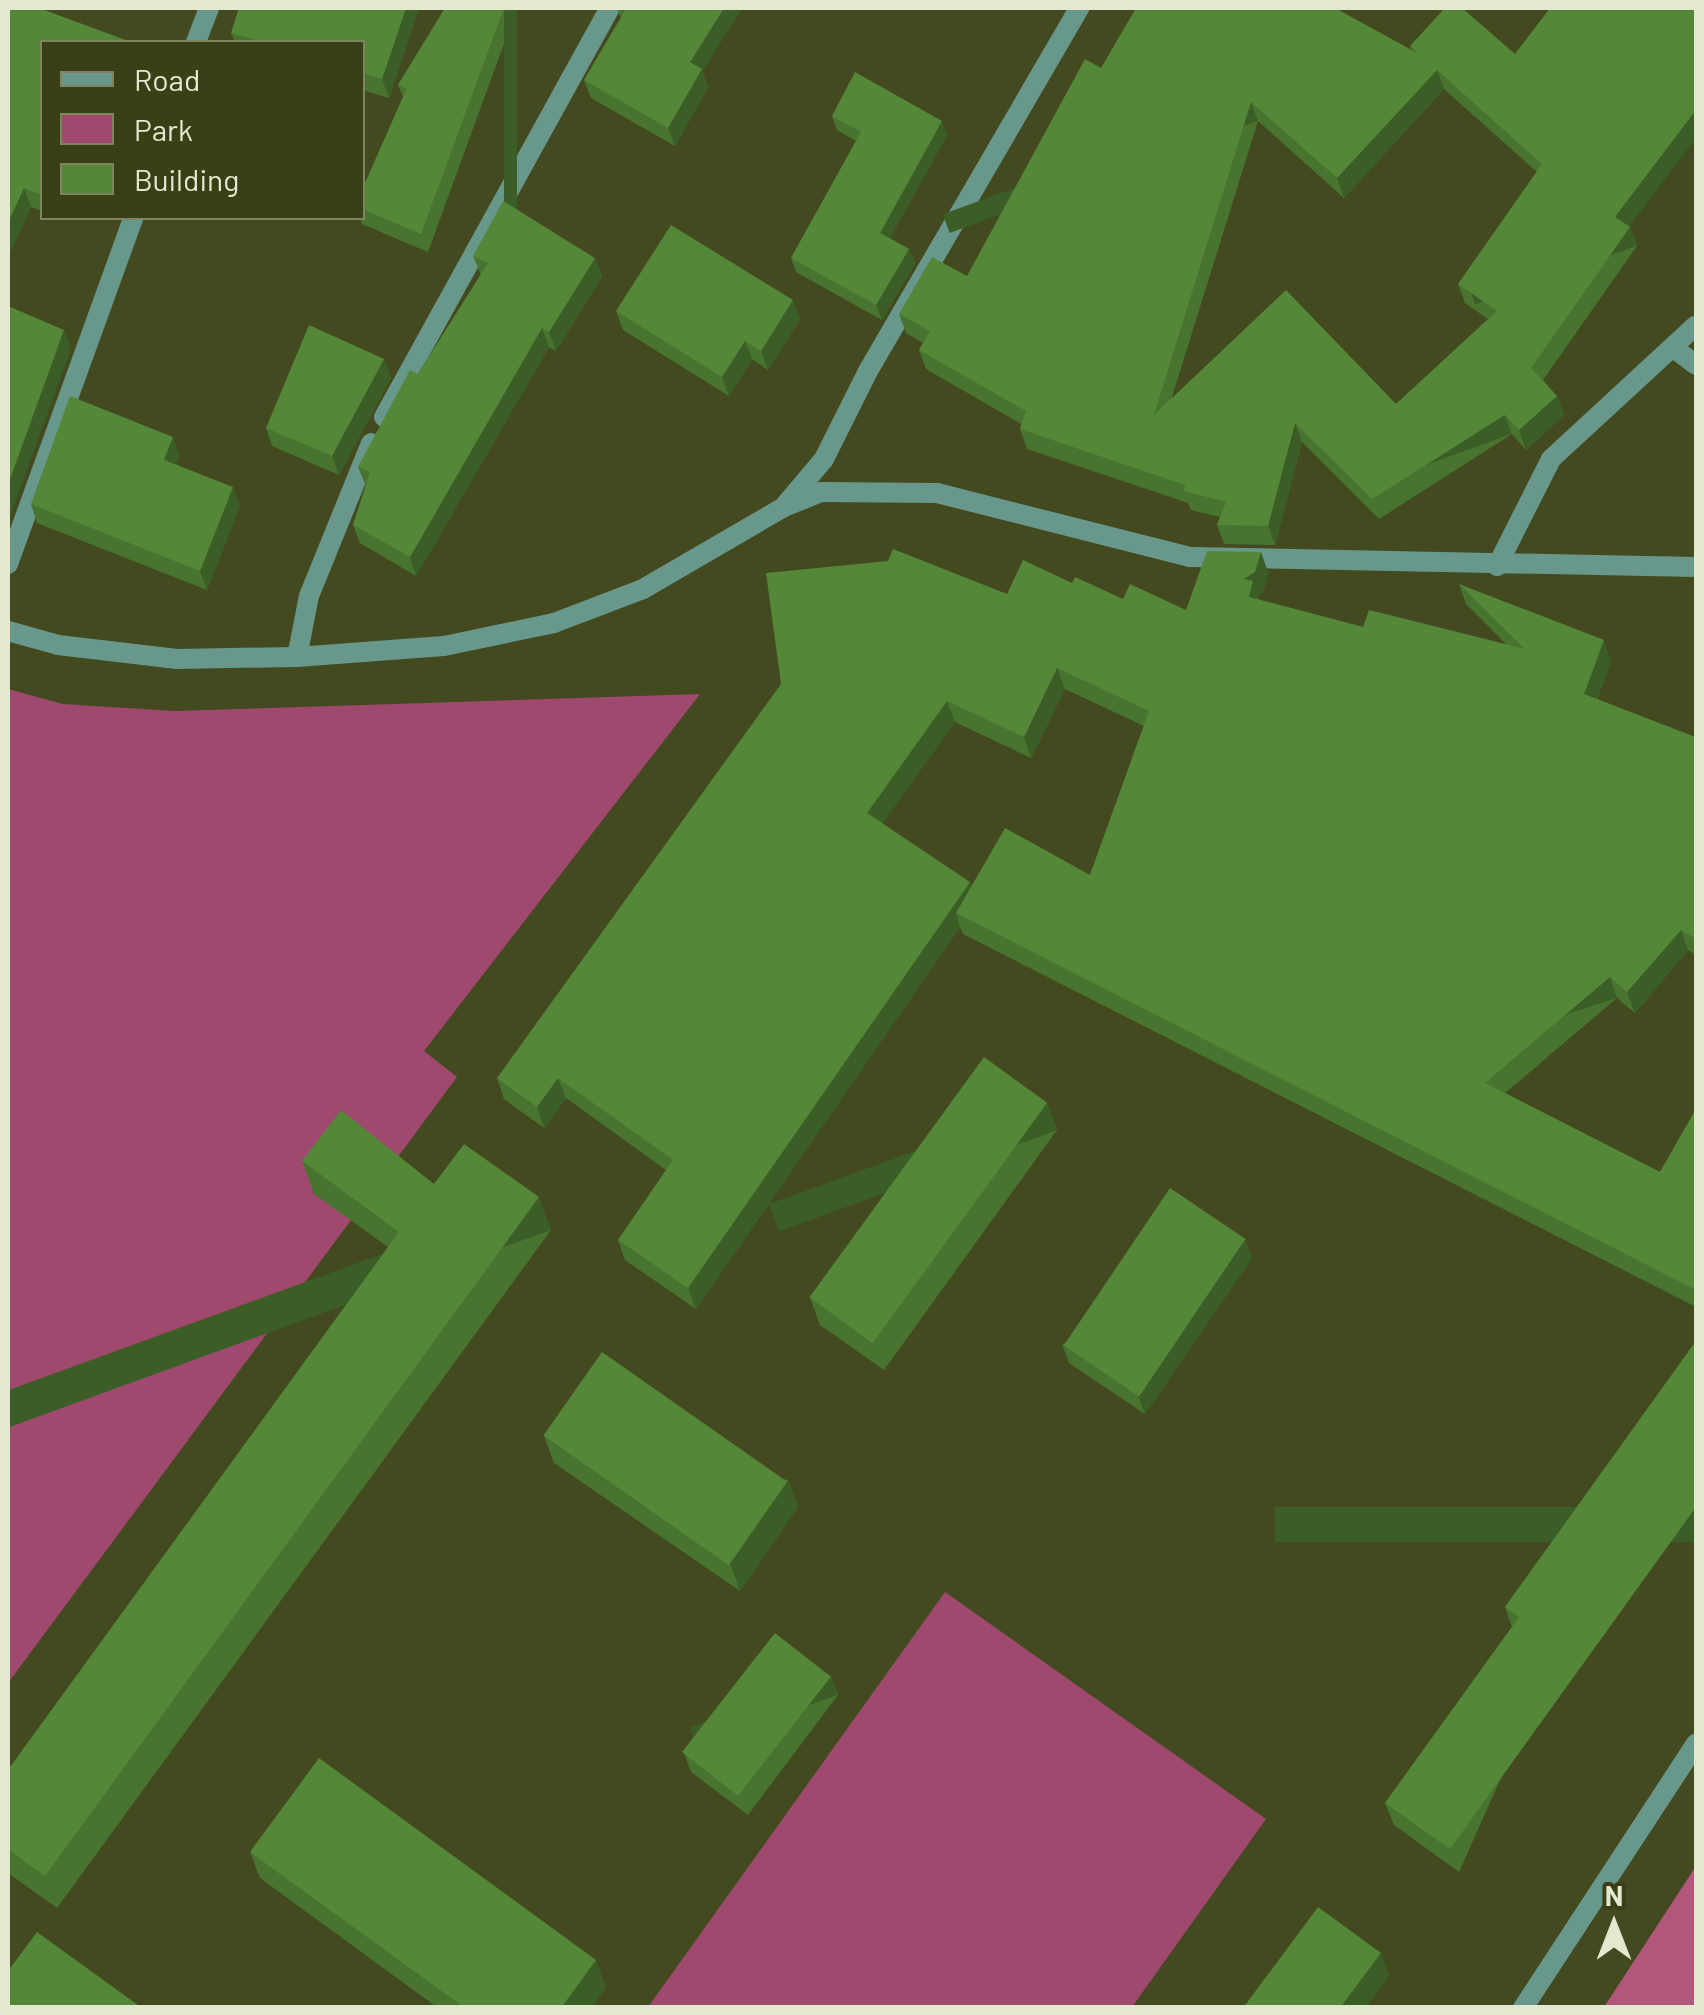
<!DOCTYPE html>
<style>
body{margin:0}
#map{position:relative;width:1704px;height:2015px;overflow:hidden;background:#444a20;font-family:Barlow,sans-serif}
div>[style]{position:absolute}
.green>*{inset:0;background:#9e496d}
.forest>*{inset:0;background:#b1577c}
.minor>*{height:20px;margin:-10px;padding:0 10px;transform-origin:10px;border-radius:10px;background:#68988b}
.wall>*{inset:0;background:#487430}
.shaded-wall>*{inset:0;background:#3b5e27;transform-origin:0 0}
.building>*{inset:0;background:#548738;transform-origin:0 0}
span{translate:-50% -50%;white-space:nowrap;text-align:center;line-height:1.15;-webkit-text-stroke:9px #3a3f15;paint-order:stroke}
.frame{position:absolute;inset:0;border:10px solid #e3e8d0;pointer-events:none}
.legend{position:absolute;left:40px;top:40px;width:325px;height:180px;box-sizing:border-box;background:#3a3f15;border:2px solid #7e8360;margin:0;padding:12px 18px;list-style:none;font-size:30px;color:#e3e8d0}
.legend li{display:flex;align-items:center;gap:20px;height:50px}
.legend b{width:50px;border:2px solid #7e8360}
.north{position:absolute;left:1564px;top:1875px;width:100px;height:100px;-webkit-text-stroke:8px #3a3f15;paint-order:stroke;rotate:0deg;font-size:28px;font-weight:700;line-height:40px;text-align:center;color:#e3e8d0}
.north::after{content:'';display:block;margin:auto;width:35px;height:45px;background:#e3e8d0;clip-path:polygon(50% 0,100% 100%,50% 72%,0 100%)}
</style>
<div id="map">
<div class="green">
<i style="clip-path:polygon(8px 689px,63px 704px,175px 711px,700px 694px,424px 1051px,457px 1077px,8px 1683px)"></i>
<i style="clip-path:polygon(945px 1592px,1266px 1819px,1132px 2007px,648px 2007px)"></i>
</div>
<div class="forest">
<i style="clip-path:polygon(1696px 1866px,1696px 2007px,1604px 2007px,1606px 2004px)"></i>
</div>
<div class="minor">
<i style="left:196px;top:42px;width:36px;rotate:-69deg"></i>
<i style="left:1675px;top:349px;width:26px;rotate:37deg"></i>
<i style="left:384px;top:417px;width:467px;rotate:-61.1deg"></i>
<i style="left:786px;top:504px;width:59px;rotate:-49.8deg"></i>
<i style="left:824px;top:459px;width:98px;rotate:-63.4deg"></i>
<i style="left:868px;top:371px;width:420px;rotate:-59.8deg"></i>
<i style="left:8px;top:564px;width:368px;rotate:-70.1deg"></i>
<i style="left:1497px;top:566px;width:120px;rotate:-63.2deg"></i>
<i style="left:1551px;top:459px;width:197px;rotate:-42.7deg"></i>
<i style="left:8px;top:631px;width:52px;rotate:15.6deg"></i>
<i style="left:58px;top:645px;width:120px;rotate:6.7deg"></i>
<i style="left:177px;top:659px;width:120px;rotate:-1deg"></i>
<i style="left:297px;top:657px;width:147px;rotate:-4.3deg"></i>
<i style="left:444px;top:646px;width:112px;rotate:-11.8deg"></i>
<i style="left:554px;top:623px;width:95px;rotate:-20.9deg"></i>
<i style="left:643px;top:589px;width:163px;rotate:-30.2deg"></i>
<i style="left:784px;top:507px;width:40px;rotate:-22deg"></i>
<i style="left:821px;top:492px;width:116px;rotate:0.5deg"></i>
<i style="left:937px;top:493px;width:261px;rotate:14.2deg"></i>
<i style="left:1190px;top:557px;width:506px;rotate:1.13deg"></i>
<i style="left:297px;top:657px;width:62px;rotate:-78.9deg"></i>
<i style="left:309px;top:596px;width:165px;rotate:-67.9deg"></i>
<i style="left:1523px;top:2008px;width:316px;rotate:-56.8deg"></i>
</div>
<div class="wall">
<i style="clip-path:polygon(419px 8px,389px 98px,362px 90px,362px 42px,235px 42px,231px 33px)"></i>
<i style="clip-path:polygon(445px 8px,517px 8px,428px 252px,362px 224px,360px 218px,362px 218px,362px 190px,403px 97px,398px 85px)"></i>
<i style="clip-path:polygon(617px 8px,742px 8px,702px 71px,708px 87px,675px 146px,591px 98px,584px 80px,621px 18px)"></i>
<i style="clip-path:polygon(42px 42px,42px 211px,31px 207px,8px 256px)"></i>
<i style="clip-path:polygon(evenodd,1410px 46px,1630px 227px,1637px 246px,1543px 380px,1557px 396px,1564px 415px,1526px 450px,1512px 434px,1379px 519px,1302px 442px,1275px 545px,1224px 544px,1217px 525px,1220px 517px,1191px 510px,1188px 503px,1027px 449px,1020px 429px,1021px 424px,926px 369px,919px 350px,923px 343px,906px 333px,899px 314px,967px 276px,1101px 68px,1412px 50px,1410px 46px,1444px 89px,1537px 172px,1458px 284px,1465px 303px,1488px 319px,1396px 404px,1172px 397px,1258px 121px,1344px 198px,1444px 89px)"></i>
<i style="clip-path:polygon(832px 116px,947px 135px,890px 238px,909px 249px,915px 263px,882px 320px,796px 272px,791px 258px,856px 141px,837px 130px)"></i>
<i style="clip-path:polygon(473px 256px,595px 258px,602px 276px,556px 351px,549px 347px,416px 576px,360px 543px,353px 525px,366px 486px,358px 467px,481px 275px)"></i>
<i style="clip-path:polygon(616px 311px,800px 319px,768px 370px,752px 359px,729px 396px,623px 330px)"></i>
<i style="clip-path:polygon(384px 359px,391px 378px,339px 475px,272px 446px,266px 428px)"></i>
<i style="clip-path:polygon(179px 455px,176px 464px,240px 506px,207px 590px,37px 523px,31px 504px)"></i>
<i style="clip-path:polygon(evenodd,1268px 572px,1263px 592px,1258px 595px,1260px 600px,1363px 627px,1507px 645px,1466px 604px,1459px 584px,1611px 661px,1597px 699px,1695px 737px,1696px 727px,1696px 955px,1688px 950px,1635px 1013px,1617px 998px,1505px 1093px,1660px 1172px,1696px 1109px,1696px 1307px,963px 934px,960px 927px,696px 1309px,625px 1260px,618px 1240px,666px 1170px,566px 1098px,544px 1128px,504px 1099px,497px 1078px,1007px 594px,1072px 583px,1123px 599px,1186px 610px,1268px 572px,1065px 689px,1144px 726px,1090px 875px,971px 887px,882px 823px,955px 722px,1031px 758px,1065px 689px)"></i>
<i style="clip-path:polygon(1047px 1103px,1057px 1130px,884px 1370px,820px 1325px,810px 1298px)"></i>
<i style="clip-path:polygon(302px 1161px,551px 1230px,57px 1908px,8px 1873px,8px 1770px,388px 1247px,314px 1194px)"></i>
<i style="clip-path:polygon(1252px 1258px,1145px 1414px,1069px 1363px,1062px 1344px)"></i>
<i style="clip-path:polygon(1696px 1341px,1459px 1872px,1394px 1825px,1385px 1803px,1512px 1627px,1505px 1607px)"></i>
<i style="clip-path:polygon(544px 1436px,788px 1480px,798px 1507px,740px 1591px,554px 1463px)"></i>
<i style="clip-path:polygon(831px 1676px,838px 1695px,748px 1815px,691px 1772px,684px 1753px)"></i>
<i style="clip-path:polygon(250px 1852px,606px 1987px,591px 2008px,438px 2008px,260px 1878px)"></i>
</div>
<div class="shaded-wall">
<i style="clip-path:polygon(406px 8px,419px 8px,389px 98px,382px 79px)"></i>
<i style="left:504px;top:8px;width:13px;height:241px"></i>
<i style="clip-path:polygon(724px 8px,742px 8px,702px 71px,708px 87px,675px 146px,668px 128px,690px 62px)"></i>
<i style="clip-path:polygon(1437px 70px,1444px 89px,1344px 198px,1337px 178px)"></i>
<i style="left:1251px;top:102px;width:20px;height:328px;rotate:70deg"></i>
<i style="clip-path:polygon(1696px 110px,1696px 138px,1622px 236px,1615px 217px)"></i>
<i style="clip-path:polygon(942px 121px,947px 135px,885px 247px,880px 233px)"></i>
<i style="clip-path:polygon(24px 188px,31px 207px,8px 257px,8px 223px)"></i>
<i style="left:1630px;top:227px;width:20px;height:172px;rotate:70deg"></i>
<i style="clip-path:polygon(909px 249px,915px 263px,882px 320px,876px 305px)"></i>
<i style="clip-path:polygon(595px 258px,602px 276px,556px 351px,549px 332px)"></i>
<i style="clip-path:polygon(793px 300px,800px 319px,768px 370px,761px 351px)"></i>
<i style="clip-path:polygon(542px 328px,549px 347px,416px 576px,410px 557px)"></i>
<i style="clip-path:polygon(64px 330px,71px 349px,8px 522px,8px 485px)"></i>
<i style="clip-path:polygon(745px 341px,752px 359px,729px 396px,722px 377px)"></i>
<i style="clip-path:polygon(384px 359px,391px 378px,339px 475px,332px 456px)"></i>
<i style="clip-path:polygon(1557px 396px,1564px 415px,1526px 450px,1519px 430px)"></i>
<i style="left:1505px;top:415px;width:20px;height:157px;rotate:70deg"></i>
<i style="clip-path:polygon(1295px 423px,1302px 442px,1275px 545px,1268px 526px)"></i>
<i style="clip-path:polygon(173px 437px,179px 455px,171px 478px,164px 460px)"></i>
<i style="clip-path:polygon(233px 487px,240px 506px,207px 590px,200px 571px)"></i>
<i style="clip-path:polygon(1261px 552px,1268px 572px,1263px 592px,1258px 595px,1260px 601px,1249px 597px,1244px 579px)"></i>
<i style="clip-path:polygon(1604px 640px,1611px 661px,1591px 714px,1584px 694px)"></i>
<i style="clip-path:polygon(1057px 668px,1065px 689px,1031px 758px,1024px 737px)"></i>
<i style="clip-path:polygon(947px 701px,955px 722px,875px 834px,867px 813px)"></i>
<i style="clip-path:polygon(970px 882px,977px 903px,956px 913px,960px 927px,696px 1309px,688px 1288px)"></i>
<i style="clip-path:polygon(1681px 930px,1688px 950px,1635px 1013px,1627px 992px)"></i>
<i style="left:1610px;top:977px;width:22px;height:164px;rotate:72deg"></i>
<i style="clip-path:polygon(558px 1078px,566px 1098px,544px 1128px,537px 1107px)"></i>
<i style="left:1047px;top:1103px;width:29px;height:296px;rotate:70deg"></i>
<i style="left:539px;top:1197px;width:35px;height:840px;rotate:70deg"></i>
<i style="clip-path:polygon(1245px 1239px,1252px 1258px,1145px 1414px,1138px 1396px)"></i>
<i style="clip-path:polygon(788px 1480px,798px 1507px,740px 1591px,730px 1564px)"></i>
<i style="left:1696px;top:1507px;width:35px;height:421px;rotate:90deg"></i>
<i style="left:831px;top:1676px;width:20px;height:150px;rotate:70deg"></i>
<i style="clip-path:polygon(1381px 1953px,1389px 1976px,1366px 2008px,1340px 2008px)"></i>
<i style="clip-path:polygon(596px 1960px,606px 1987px,591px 2008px,561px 2008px)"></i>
</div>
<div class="building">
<i style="clip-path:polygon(8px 8px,39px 8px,131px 42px,42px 42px,42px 195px,24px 188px,8px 223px)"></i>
<i style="clip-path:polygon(239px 8px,406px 8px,382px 79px,362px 73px,362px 42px,263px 42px,231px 33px)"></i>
<i style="clip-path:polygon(445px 8px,504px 8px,421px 234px,362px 209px,362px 190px,407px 88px,398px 85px)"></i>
<i style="clip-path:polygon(623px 8px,724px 8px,690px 62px,702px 69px,668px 128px,584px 80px,626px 9px)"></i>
<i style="clip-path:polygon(evenodd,1136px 8px,1335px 8px,1419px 54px,1410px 46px,1445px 8px,1462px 8px,1515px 54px,1550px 8px,1696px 8px,1696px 110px,1615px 217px,1630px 227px,1531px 368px,1557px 396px,1519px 430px,1505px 415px,1372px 499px,1295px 423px,1268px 526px,1217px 525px,1226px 502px,1184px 491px,1185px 485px,1020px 429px,1026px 411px,919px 350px,930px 331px,899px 314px,932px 257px,967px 276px,1085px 59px,1101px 68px,1136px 8px,1437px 70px,1542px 164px,1458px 284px,1497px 311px,1396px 404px,1286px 290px,1154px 415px,1251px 102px,1337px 178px,1437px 70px)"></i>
<i style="clip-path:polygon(855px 72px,942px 121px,880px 233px,909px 249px,876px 305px,791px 258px,861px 132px,832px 116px)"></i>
<i style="clip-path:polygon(503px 201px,595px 258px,549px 332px,542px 328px,410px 557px,353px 525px,370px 472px,358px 467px,410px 370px,418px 374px,488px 263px,473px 256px)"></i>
<i style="clip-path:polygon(671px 225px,793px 300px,761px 351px,745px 341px,722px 377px,616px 311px)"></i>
<i style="clip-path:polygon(8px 306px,64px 330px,8px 485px)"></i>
<i style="clip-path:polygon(309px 325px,384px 359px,332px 456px,266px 428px)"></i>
<i style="clip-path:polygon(70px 396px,173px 437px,164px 460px,233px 487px,200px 571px,31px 504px)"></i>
<i style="clip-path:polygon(893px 549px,1007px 594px,1023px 560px,1072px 583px,1075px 577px,1123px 599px,1130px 584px,1186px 610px,1207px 551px,1261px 552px,1255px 572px,1244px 579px,1253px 581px,1249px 597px,1363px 627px,1369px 610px,1525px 649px,1459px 584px,1604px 640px,1584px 694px,1695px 737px,1696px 727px,1696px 939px,1681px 930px,1627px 992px,1610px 977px,1485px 1083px,1660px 1172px,1696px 1109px,1696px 1290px,956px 913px,1005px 828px,1090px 875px,1149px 711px,1057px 668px,1024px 737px,947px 701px,867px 813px,970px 882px,688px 1288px,618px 1240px,673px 1160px,558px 1078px,537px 1107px,497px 1078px,781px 684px,766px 573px,888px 561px)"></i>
<i style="left:984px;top:1057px;width:78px;height:297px;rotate:36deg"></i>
<i style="clip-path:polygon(341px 1110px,434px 1184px,464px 1144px,539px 1197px,45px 1876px,8px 1849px,8px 1770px,399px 1232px,302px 1161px)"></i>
<i style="left:1170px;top:1188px;width:91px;height:190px;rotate:34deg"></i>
<i style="clip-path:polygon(1696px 1341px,1696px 1507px,1450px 1849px,1385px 1803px,1519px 1617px,1505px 1607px)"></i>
<i style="left:602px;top:1352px;width:226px;height:102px;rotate:35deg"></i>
<i style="left:775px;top:1633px;width:71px;height:151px;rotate:38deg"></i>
<i style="clip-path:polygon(319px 1758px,596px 1960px,561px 2008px,465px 2008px,250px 1852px)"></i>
<i style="clip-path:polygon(1318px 1907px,1381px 1953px,1340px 2008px,1243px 2008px)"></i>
<i style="clip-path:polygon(37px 1932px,142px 2008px,8px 2008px,8px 1971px)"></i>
</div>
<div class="frame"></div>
<ul class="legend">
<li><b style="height:12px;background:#68988b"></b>Road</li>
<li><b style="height:28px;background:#9e496d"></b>Park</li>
<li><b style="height:28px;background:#548738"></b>Building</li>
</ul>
<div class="north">N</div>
</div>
